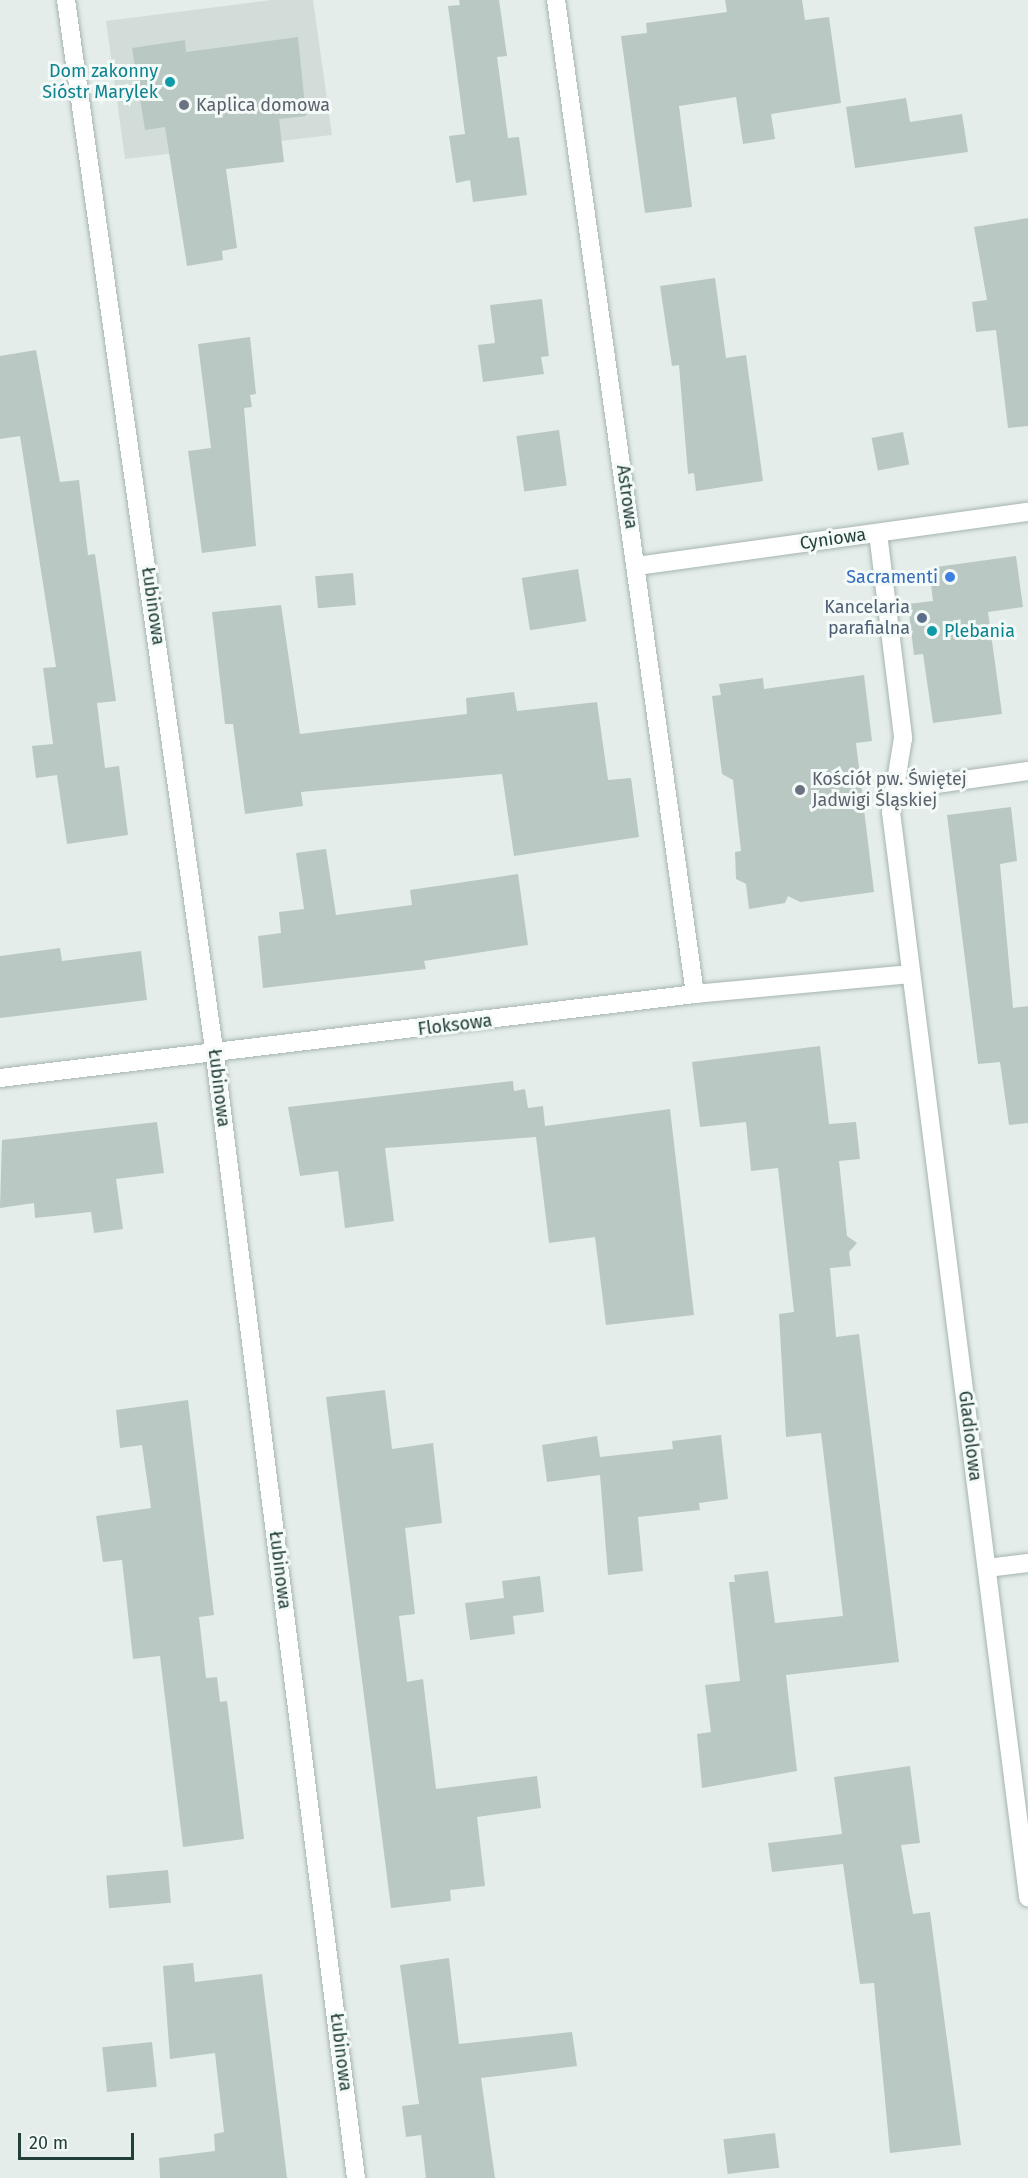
<!DOCTYPE html>
<meta charset="utf-8">
<style>
body{margin:0}
#map{position:relative;width:1028px;height:2178px;overflow:hidden;background:#e4edea;font-family:"Fira Sans",sans-serif}
div>[style]{position:absolute}
.built>*{inset:0;background:#d2ddd9}
.building>*{inset:0;background:#b9c8c3;transform-origin:0 0}
.roads{filter:drop-shadow(0 0 2px #a6b5b2) drop-shadow(0 0 2px #a6b5b2)}
.minor>*{height:18px;margin:-9px;padding:0 9px;transform-origin:9px;border-radius:9px;background:#fff}
.dots>*{width:16px;height:16px;translate:-50% -50%;box-sizing:border-box;border:3px solid #f4faf7;border-radius:50%}
span{translate:-50% -50%;white-space:nowrap;text-align:center;line-height:1.15;-webkit-text-stroke:6px #f4faf7;paint-order:stroke}
.culture-label{font-size:18px;color:#0d838f}
.right{translate:-100% -50%;text-align:right}
.left{translate:0 -50%;text-align:left}
.worship-label{font-size:18px;color:#5b616d}
.street-label{font-size:18px;color:#233f3a}
.shop-label{font-size:18px;color:#366cbe}
.service-label{font-size:18px;color:#4e5e75}
.scale{position:absolute;left:18px;top:2133px;width:116px;height:27px;box-sizing:border-box;border:3px solid #233f3a;border-top:0;padding-left:8px;font-size:18px;line-height:21px;white-space:nowrap;color:#233f3a;-webkit-text-stroke:4px #f4faf7;paint-order:stroke}
</style>
<div id="map">
<div class="built">
<i style="clip-path:polygon(271px 0,313px 0,332px 135px,125px 159px,106px 21px)"></i>
</div>
<div class="building">
<i style="clip-path:polygon(459px 0,499px 0,507px 56px,497px 57px,508px 138px,519px 137px,527px 195px,473px 202px,470px 180px,456px 183px,449px 136px,465px 134px,448px 6px,460px 5px)"></i>
<i style="clip-path:polygon(725px 0,802px 0,805px 20px,829px 17px,841px 103px,771px 114px,775px 139px,743px 144px,736px 97px,679px 106px,692px 207px,645px 213px,621px 36px,647px 33px,646px 23px,727px 12px)"></i>
<i style="clip-path:polygon(298px 37px,306px 116px,279px 119px,284px 162px,226px 169px,237px 248px,222px 251px,223px 260px,187px 266px,165px 127px,145px 130px,132px 48px,185px 40px,186px 52px)"></i>
<i style="clip-path:polygon(906px 98px,910px 122px,962px 114px,968px 152px,855px 168px,846px 107px)"></i>
<i style="clip-path:polygon(1028px 218px,1028px 426px,1008px 428px,996px 330px,976px 332px,972px 302px,987px 300px,974px 227px)"></i>
<i style="clip-path:polygon(715px 278px,726px 358px,746px 355px,763px 481px,696px 491px,694px 473px,688px 474px,679px 365px,672px 366px,660px 286px)"></i>
<i style="clip-path:polygon(542px 299px,549px 356px,541px 357px,544px 374px,483px 382px,478px 345px,495px 343px,490px 305px)"></i>
<i style="clip-path:polygon(250px 337px,256px 394px,250px 395px,252px 407px,244px 408px,256px 546px,202px 553px,188px 451px,211px 448px,198px 344px)"></i>
<i style="clip-path:polygon(36px 350px,60px 482px,79px 480px,88px 555px,95px 554px,116px 701px,97px 703px,105px 768px,119px 766px,128px 835px,67px 844px,57px 775px,36px 778px,32px 746px,53px 744px,43px 668px,56px 667px,20px 436px,0 439px,0 356px)"></i>
<i style="left:559px;top:430px;width:56px;height:43px;rotate:82deg"></i>
<i style="left:903px;top:432px;width:33px;height:32px;rotate:79deg"></i>
<i style="clip-path:polygon(1016px 556px,1023px 607px,988px 612px,1002px 714px,933px 723px,923px 654px,914px 655px,908px 604px,933px 601px,929px 568px)"></i>
<i style="left:578px;top:569px;width:53px;height:57px;rotate:81deg"></i>
<i style="left:353px;top:573px;width:32px;height:38px;rotate:85deg"></i>
<i style="clip-path:polygon(281px 605px,300px 734px,467px 714px,466px 698px,514px 692px,517px 711px,597px 702px,608px 780px,631px 778px,639px 837px,514px 856px,502px 774px,301px 792px,303px 806px,245px 814px,233px 724px,225px 724px,212px 612px)"></i>
<i style="clip-path:polygon(864px 675px,872px 741px,856px 743px,874px 892px,800px 902px,788px 896px,785px 903px,749px 909px,746px 884px,736px 879px,735px 852px,741px 851px,733px 780px,722px 774px,712px 696px,721px 695px,719px 684px,763px 678px,764px 689px)"></i>
<i style="clip-path:polygon(1011px 807px,1017px 861px,1000px 864px,1013px 1008px,1028px 1006px,1028px 1123px,1009px 1125px,1000px 1062px,978px 1064px,947px 815px)"></i>
<i style="clip-path:polygon(326px 849px,336px 915px,412px 905px,410px 890px,518px 874px,528px 945px,424px 961px,426px 969px,263px 988px,258px 936px,281px 933px,279px 912px,304px 909px,296px 853px)"></i>
<i style="clip-path:polygon(60px 948px,62px 961px,141px 951px,147px 1000px,0 1018px,0 956px)"></i>
<i style="clip-path:polygon(820px 1046px,829px 1124px,856px 1122px,860px 1159px,839px 1161px,847px 1236px,857px 1243px,849px 1252px,851px 1266px,830px 1268px,836px 1337px,859px 1334px,899px 1662px,786px 1675px,797px 1771px,702px 1788px,697px 1734px,711px 1732px,705px 1685px,740px 1681px,729px 1582px,735px 1582px,734px 1575px,768px 1571px,775px 1623px,843px 1616px,821px 1433px,786px 1437px,779px 1314px,794px 1312px,778px 1168px,751px 1171px,746px 1122px,700px 1127px,692px 1062px)"></i>
<i style="clip-path:polygon(513px 1081px,514px 1091px,525px 1089px,528px 1108px,543px 1106px,545px 1126px,670px 1109px,694px 1315px,606px 1325px,595px 1237px,549px 1243px,536px 1137px,385px 1148px,394px 1221px,345px 1228px,338px 1171px,300px 1176px,288px 1107px)"></i>
<i style="clip-path:polygon(157px 1122px,164px 1173px,116px 1179px,123px 1229px,94px 1233px,91px 1212px,35px 1218px,34px 1203px,0 1208px,2px 1140px)"></i>
<i style="clip-path:polygon(385px 1390px,392px 1449px,433px 1443px,442px 1523px,405px 1528px,415px 1614px,399px 1616px,407px 1682px,423px 1679px,436px 1789px,537px 1776px,541px 1808px,477px 1817px,485px 1886px,450px 1890px,451px 1901px,391px 1908px,326px 1397px)"></i>
<i style="clip-path:polygon(188px 1400px,214px 1615px,199px 1617px,206px 1678px,217px 1677px,220px 1702px,227px 1701px,244px 1839px,183px 1847px,160px 1656px,133px 1659px,122px 1560px,103px 1562px,96px 1516px,151px 1508px,142px 1445px,120px 1448px,116px 1410px)"></i>
<i style="clip-path:polygon(721px 1435px,728px 1499px,699px 1503px,700px 1510px,638px 1517px,643px 1571px,608px 1575px,600px 1475px,547px 1482px,542px 1445px,597px 1436px,600px 1457px,673px 1449px,672px 1441px)"></i>
<i style="clip-path:polygon(540px 1576px,544px 1612px,513px 1616px,515px 1634px,470px 1640px,465px 1603px,504px 1598px,502px 1581px)"></i>
<i style="clip-path:polygon(910px 1766px,920px 1843px,901px 1845px,913px 1914px,930px 1912px,961px 2145px,890px 2153px,874px 1983px,860px 1984px,843px 1864px,772px 1872px,768px 1843px,842px 1834px,834px 1777px)"></i>
<i style="left:168px;top:1870px;width:33px;height:62px;rotate:85deg"></i>
<i style="clip-path:polygon(449px 1958px,459px 2044px,572px 2032px,577px 2066px,481px 2078px,495px 2178px,426px 2178px,421px 2135px,406px 2137px,402px 2106px,419px 2104px,400px 1965px)"></i>
<i style="clip-path:polygon(193px 1963px,195px 1982px,262px 1974px,287px 2178px,160px 2178px,159px 2158px,215px 2151px,214px 2134px,224px 2132px,215px 2053px,170px 2059px,163px 1966px)"></i>
<i style="left:152px;top:2042px;width:45px;height:50px;rotate:84deg"></i>
<i style="left:775px;top:2133px;width:35px;height:52px;rotate:83deg"></i>
</div>
<div class="roads">
<div class="minor">
<i style="left:66px;top:0;width:1066px;rotate:81.97deg"></i>
<i style="left:215px;top:1056px;width:1131px;rotate:82.84deg"></i>
<i style="left:556px;top:0;width:1004px;rotate:82.04deg"></i>
<i style="left:878px;top:533px;width:207px;rotate:83deg"></i>
<i style="left:903px;top:738px;width:75px;rotate:99.2deg"></i>
<i style="left:891px;top:812px;width:1094px;rotate:82.8deg"></i>
<i style="left:637px;top:566px;width:395px;rotate:-7.9deg"></i>
<i style="left:894px;top:790px;width:135px;rotate:-8.1deg"></i>
<i style="left:0;top:1078px;width:700px;rotate:-6.89deg"></i>
<i style="left:695px;top:994px;width:216px;rotate:-5.3deg"></i>
<i style="left:987px;top:1568px;width:41px;rotate:-7deg"></i>
</div>
</div>
<div class="dots">
<i style="left:170px;top:82px;background:#0f9aa8"></i>
<i style="left:184px;top:105px;background:#6b7280"></i>
<i style="left:950px;top:577px;background:#3f7fe0"></i>
<i style="left:922px;top:618px;background:#5c6f8a"></i>
<i style="left:932px;top:631px;background:#0f9aa8"></i>
<i style="left:800px;top:790px;background:#6b7280"></i>
</div>
<div class="culture-label">
<span class="right" style="left:158px;top:82px">Dom zakonny<br>Sióstr Marylek</span>
<span class="left" style="left:944px;top:631px">Plebania</span>
</div>
<div class="worship-label">
<span class="left" style="left:196px;top:105px">Kaplica domowa</span>
<span class="left" style="left:812px;top:790px">Kościół pw. Świętej<br>Jadwigi Śląskiej</span>
</div>
<div class="street-label">
<span style="left:627px;top:497px;rotate:82deg">Astrowa</span>
<span style="left:833px;top:539px;rotate:-8deg">Cyniowa</span>
<span style="left:153px;top:606px;rotate:82deg">Łubinowa</span>
<span style="left:455px;top:1025px;rotate:-7deg">Floksowa</span>
<span style="left:219px;top:1088px;rotate:83deg">Łubinowa</span>
<span style="left:970px;top:1436px;rotate:83deg">Gladiolowa</span>
<span style="left:280px;top:1570px;rotate:83deg">Łubinowa</span>
<span style="left:341px;top:2052px;rotate:83deg">Łubinowa</span>
</div>
<div class="shop-label">
<span class="right" style="left:938px;top:577px">Sacramenti</span>
</div>
<div class="service-label">
<span class="right" style="left:910px;top:618px">Kancelaria<br>parafialna</span>
</div>
<div class="scale">20 m</div>
</div>
